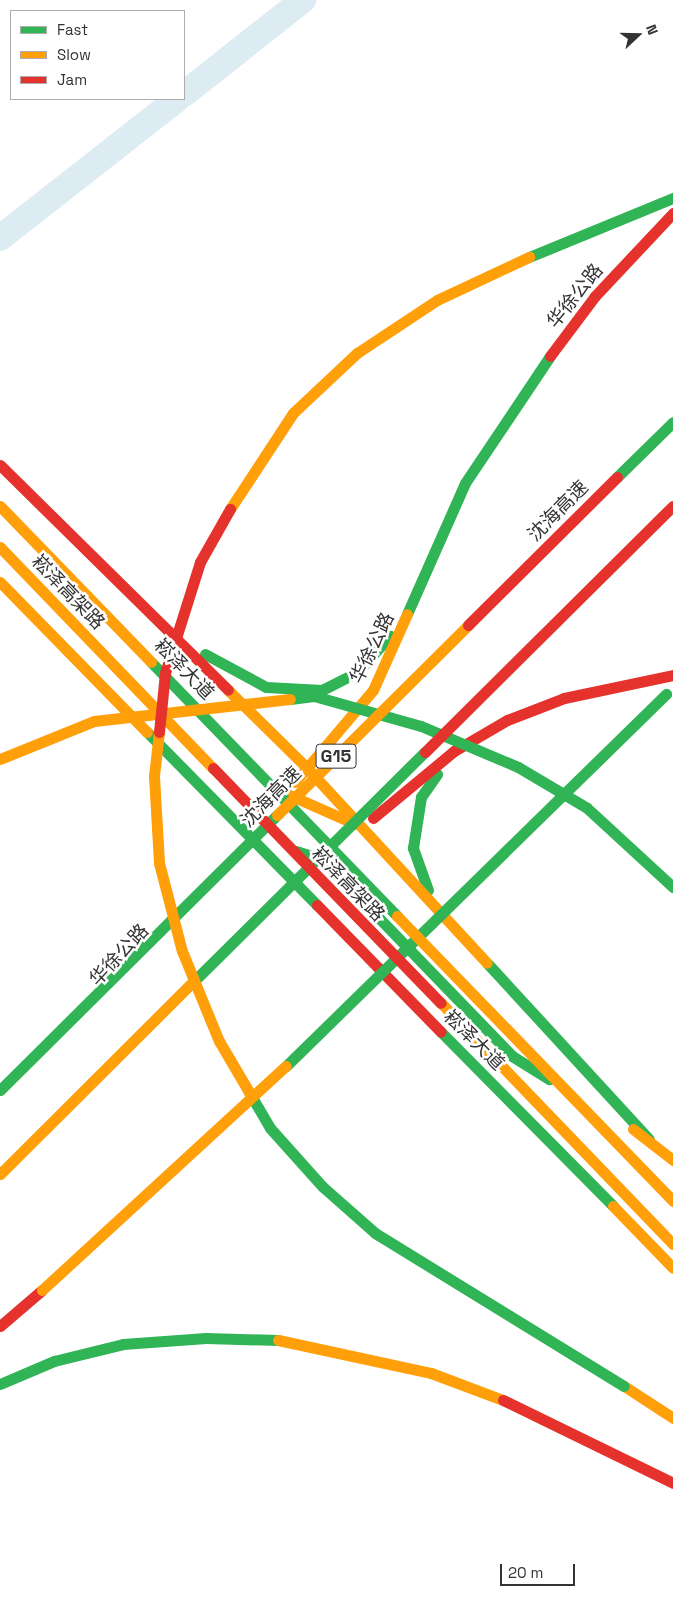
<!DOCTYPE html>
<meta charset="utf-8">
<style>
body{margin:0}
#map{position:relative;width:673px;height:1597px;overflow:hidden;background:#fff;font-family:"Space Grotesk","Noto Sans SC",sans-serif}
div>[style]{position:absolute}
.canal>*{height:26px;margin:-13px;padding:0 13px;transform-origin:13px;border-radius:13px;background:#ddebf3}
.fast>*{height:11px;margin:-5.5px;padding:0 5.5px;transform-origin:5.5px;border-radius:5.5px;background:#30b455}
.slow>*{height:11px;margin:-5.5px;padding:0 5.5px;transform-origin:5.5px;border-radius:5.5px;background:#ff9f0a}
.jam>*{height:11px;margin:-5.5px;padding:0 5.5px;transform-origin:5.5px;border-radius:5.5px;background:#e5322d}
.fast-bridge>*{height:11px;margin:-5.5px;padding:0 5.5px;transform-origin:5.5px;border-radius:5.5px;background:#30b455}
.slow-bridge>*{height:11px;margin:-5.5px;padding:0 5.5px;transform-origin:5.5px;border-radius:5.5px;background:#ff9f0a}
.jam-bridge>*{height:11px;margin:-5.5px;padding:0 5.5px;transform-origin:5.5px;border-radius:5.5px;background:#e5322d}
span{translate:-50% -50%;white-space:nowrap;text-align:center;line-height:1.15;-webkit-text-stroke:5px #fff;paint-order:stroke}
.shield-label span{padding:1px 4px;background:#fff;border:1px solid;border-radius:4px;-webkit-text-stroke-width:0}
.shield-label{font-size:18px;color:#333;font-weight:700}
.street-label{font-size:19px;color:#333}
.legend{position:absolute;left:10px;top:10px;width:175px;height:90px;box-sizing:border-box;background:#fff;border:1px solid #adadad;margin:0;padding:6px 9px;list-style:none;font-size:15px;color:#333}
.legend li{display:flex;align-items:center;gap:10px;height:25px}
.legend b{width:25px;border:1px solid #adadad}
.north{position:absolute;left:613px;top:10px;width:50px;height:50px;-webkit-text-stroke:4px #fff;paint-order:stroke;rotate:69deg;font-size:14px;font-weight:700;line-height:20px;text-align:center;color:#333}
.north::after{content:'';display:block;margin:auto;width:18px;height:22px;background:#333;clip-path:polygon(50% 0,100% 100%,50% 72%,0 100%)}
.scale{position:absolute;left:500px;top:1564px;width:75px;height:22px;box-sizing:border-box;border:2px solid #333;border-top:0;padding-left:6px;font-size:15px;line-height:18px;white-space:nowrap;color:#333;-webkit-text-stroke:4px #fff;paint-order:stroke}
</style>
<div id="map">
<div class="canal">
<i style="left:184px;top:94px;width:152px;rotate:-38.3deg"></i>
<i style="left:0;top:238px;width:225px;rotate:-38.1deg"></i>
</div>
<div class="fast">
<i style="left:529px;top:257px;width:156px;rotate:-22.3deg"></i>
<i style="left:407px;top:614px;width:143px;rotate:-66.1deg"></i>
<i style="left:465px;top:483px;width:153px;rotate:-56.2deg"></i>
<i style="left:205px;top:654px;width:69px;rotate:28.4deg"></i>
<i style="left:266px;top:687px;width:56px;rotate:3.1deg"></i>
<i style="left:322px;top:690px;width:39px;rotate:-27deg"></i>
<i style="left:357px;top:672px;width:49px;rotate:-47.5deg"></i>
<i style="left:147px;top:732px;width:243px;rotate:45.5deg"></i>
<i style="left:296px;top:851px;width:27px;rotate:17deg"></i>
<i style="left:322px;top:859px;width:274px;rotate:46deg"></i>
<i style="left:512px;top:1056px;width:44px;rotate:31.9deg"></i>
<i style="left:428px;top:890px;width:45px;rotate:-109.7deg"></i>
<i style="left:413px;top:848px;width:52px;rotate:-81.1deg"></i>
<i style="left:421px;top:797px;width:28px;rotate:-55deg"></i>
<i style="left:487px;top:963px;width:239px;rotate:47.4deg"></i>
<i style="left:441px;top:1032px;width:245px;rotate:45.3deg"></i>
</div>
<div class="slow">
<i style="left:0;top:582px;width:210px;rotate:45.6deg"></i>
<i style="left:228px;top:690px;width:111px;rotate:44.6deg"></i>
<i style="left:307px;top:768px;width:265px;rotate:47.3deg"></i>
<i style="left:295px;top:782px;width:121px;rotate:-49.7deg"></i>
<i style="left:373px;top:690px;width:83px;rotate:-65.9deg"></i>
<i style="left:276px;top:789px;width:86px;rotate:23.9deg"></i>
<i style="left:633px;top:1129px;width:51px;rotate:37.8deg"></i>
<i style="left:613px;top:1206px;width:86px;rotate:45.9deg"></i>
<i style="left:624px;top:1386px;width:59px;rotate:33.1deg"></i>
</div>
<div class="jam">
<i style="left:550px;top:356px;width:75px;rotate:-53.1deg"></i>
<i style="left:595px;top:296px;width:114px;rotate:-46.8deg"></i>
<i style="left:0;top:465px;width:320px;rotate:44.6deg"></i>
<i style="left:373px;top:818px;width:105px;rotate:-39.6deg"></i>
<i style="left:454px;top:751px;width:61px;rotate:-30.3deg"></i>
<i style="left:507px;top:720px;width:61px;rotate:-21.1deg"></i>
<i style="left:564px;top:698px;width:111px;rotate:-11.9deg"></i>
<i style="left:317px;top:905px;width:177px;rotate:45.7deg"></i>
<i style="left:0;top:1326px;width:55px;rotate:-40.6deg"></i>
</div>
<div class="fast-bridge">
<i style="left:617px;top:477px;width:78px;rotate:-44.5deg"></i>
<i style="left:151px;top:662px;width:354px;rotate:45.9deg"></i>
<i style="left:290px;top:699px;width:24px;rotate:-7deg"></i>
<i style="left:314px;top:696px;width:111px;rotate:15.7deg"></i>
<i style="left:421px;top:726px;width:105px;rotate:22.9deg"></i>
<i style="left:518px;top:767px;width:80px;rotate:30.7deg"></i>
<i style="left:587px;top:808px;width:117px;rotate:42.6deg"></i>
<i style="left:192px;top:983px;width:328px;rotate:-44.8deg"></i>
<i style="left:286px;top:1066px;width:532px;rotate:-44.39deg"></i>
<i style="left:0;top:1090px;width:390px;rotate:-44.8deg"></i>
<i style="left:249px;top:1092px;width:42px;rotate:59.7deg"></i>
<i style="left:270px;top:1128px;width:79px;rotate:48.1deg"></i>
<i style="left:323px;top:1187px;width:69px;rotate:41.5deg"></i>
<i style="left:375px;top:1233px;width:292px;rotate:31.6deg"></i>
<i style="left:0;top:1384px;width:59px;rotate:-23.1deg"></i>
<i style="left:54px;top:1361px;width:71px;rotate:-13.8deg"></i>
<i style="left:123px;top:1344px;width:83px;rotate:-4.1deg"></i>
<i style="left:206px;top:1338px;width:72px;rotate:1.6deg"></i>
</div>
<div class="slow-bridge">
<i style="left:0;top:506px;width:217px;rotate:45.9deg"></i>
<i style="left:230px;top:509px;width:115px;rotate:-56.7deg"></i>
<i style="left:293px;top:413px;width:88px;rotate:-43.2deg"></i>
<i style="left:357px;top:353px;width:96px;rotate:-33.5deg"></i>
<i style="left:437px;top:300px;width:102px;rotate:-25.1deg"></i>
<i style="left:0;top:547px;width:307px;rotate:46.1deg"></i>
<i style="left:159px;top:732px;width:44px;rotate:96.5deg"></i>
<i style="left:154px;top:776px;width:87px;rotate:86.7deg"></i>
<i style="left:159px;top:863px;width:91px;rotate:75.4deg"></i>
<i style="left:182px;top:951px;width:97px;rotate:67.7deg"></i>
<i style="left:219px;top:1041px;width:59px;rotate:59.5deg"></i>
<i style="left:0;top:759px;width:101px;rotate:-22deg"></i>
<i style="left:94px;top:721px;width:197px;rotate:-6.4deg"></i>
<i style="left:277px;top:815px;width:269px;rotate:-44.8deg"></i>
<i style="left:397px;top:916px;width:397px;rotate:45.9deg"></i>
<i style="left:441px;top:1003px;width:335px;rotate:46.1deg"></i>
<i style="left:0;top:1174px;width:271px;rotate:-44.9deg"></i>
<i style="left:42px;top:1290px;width:331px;rotate:-42.6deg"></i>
<i style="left:278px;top:1340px;width:157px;rotate:12.2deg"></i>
<i style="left:431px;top:1373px;width:77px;rotate:20.6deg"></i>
</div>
<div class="jam-bridge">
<i style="left:468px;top:625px;width:210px;rotate:-44.8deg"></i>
<i style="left:159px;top:732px;width:59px;rotate:-84.2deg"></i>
<i style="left:165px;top:673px;width:116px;rotate:-72.5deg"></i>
<i style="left:200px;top:562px;width:61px;rotate:-60.5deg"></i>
<i style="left:425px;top:752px;width:349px;rotate:-44.8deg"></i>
<i style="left:213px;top:768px;width:327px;rotate:45.9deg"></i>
<i style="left:503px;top:1400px;width:189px;rotate:26deg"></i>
</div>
<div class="shield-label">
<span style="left:336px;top:756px">G15</span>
</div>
<div class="street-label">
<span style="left:575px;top:296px;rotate:-51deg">华徐公路</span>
<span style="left:558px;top:511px;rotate:-45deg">沈海高速</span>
<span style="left:68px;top:592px;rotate:46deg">崧泽高架路</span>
<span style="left:372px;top:648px;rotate:-64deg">华徐公路</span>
<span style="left:184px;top:669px;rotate:46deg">崧泽大道</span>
<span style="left:271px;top:797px;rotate:-45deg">沈海高速</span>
<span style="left:348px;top:884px;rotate:46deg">崧泽高架路</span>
<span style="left:119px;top:955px;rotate:-47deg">华徐公路</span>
<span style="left:474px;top:1040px;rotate:45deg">崧泽大道</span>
</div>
<ul class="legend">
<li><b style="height:6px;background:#30b455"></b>Fast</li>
<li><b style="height:6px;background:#ff9f0a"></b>Slow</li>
<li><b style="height:6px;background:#e5322d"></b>Jam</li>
</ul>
<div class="north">N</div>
<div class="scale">20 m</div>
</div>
